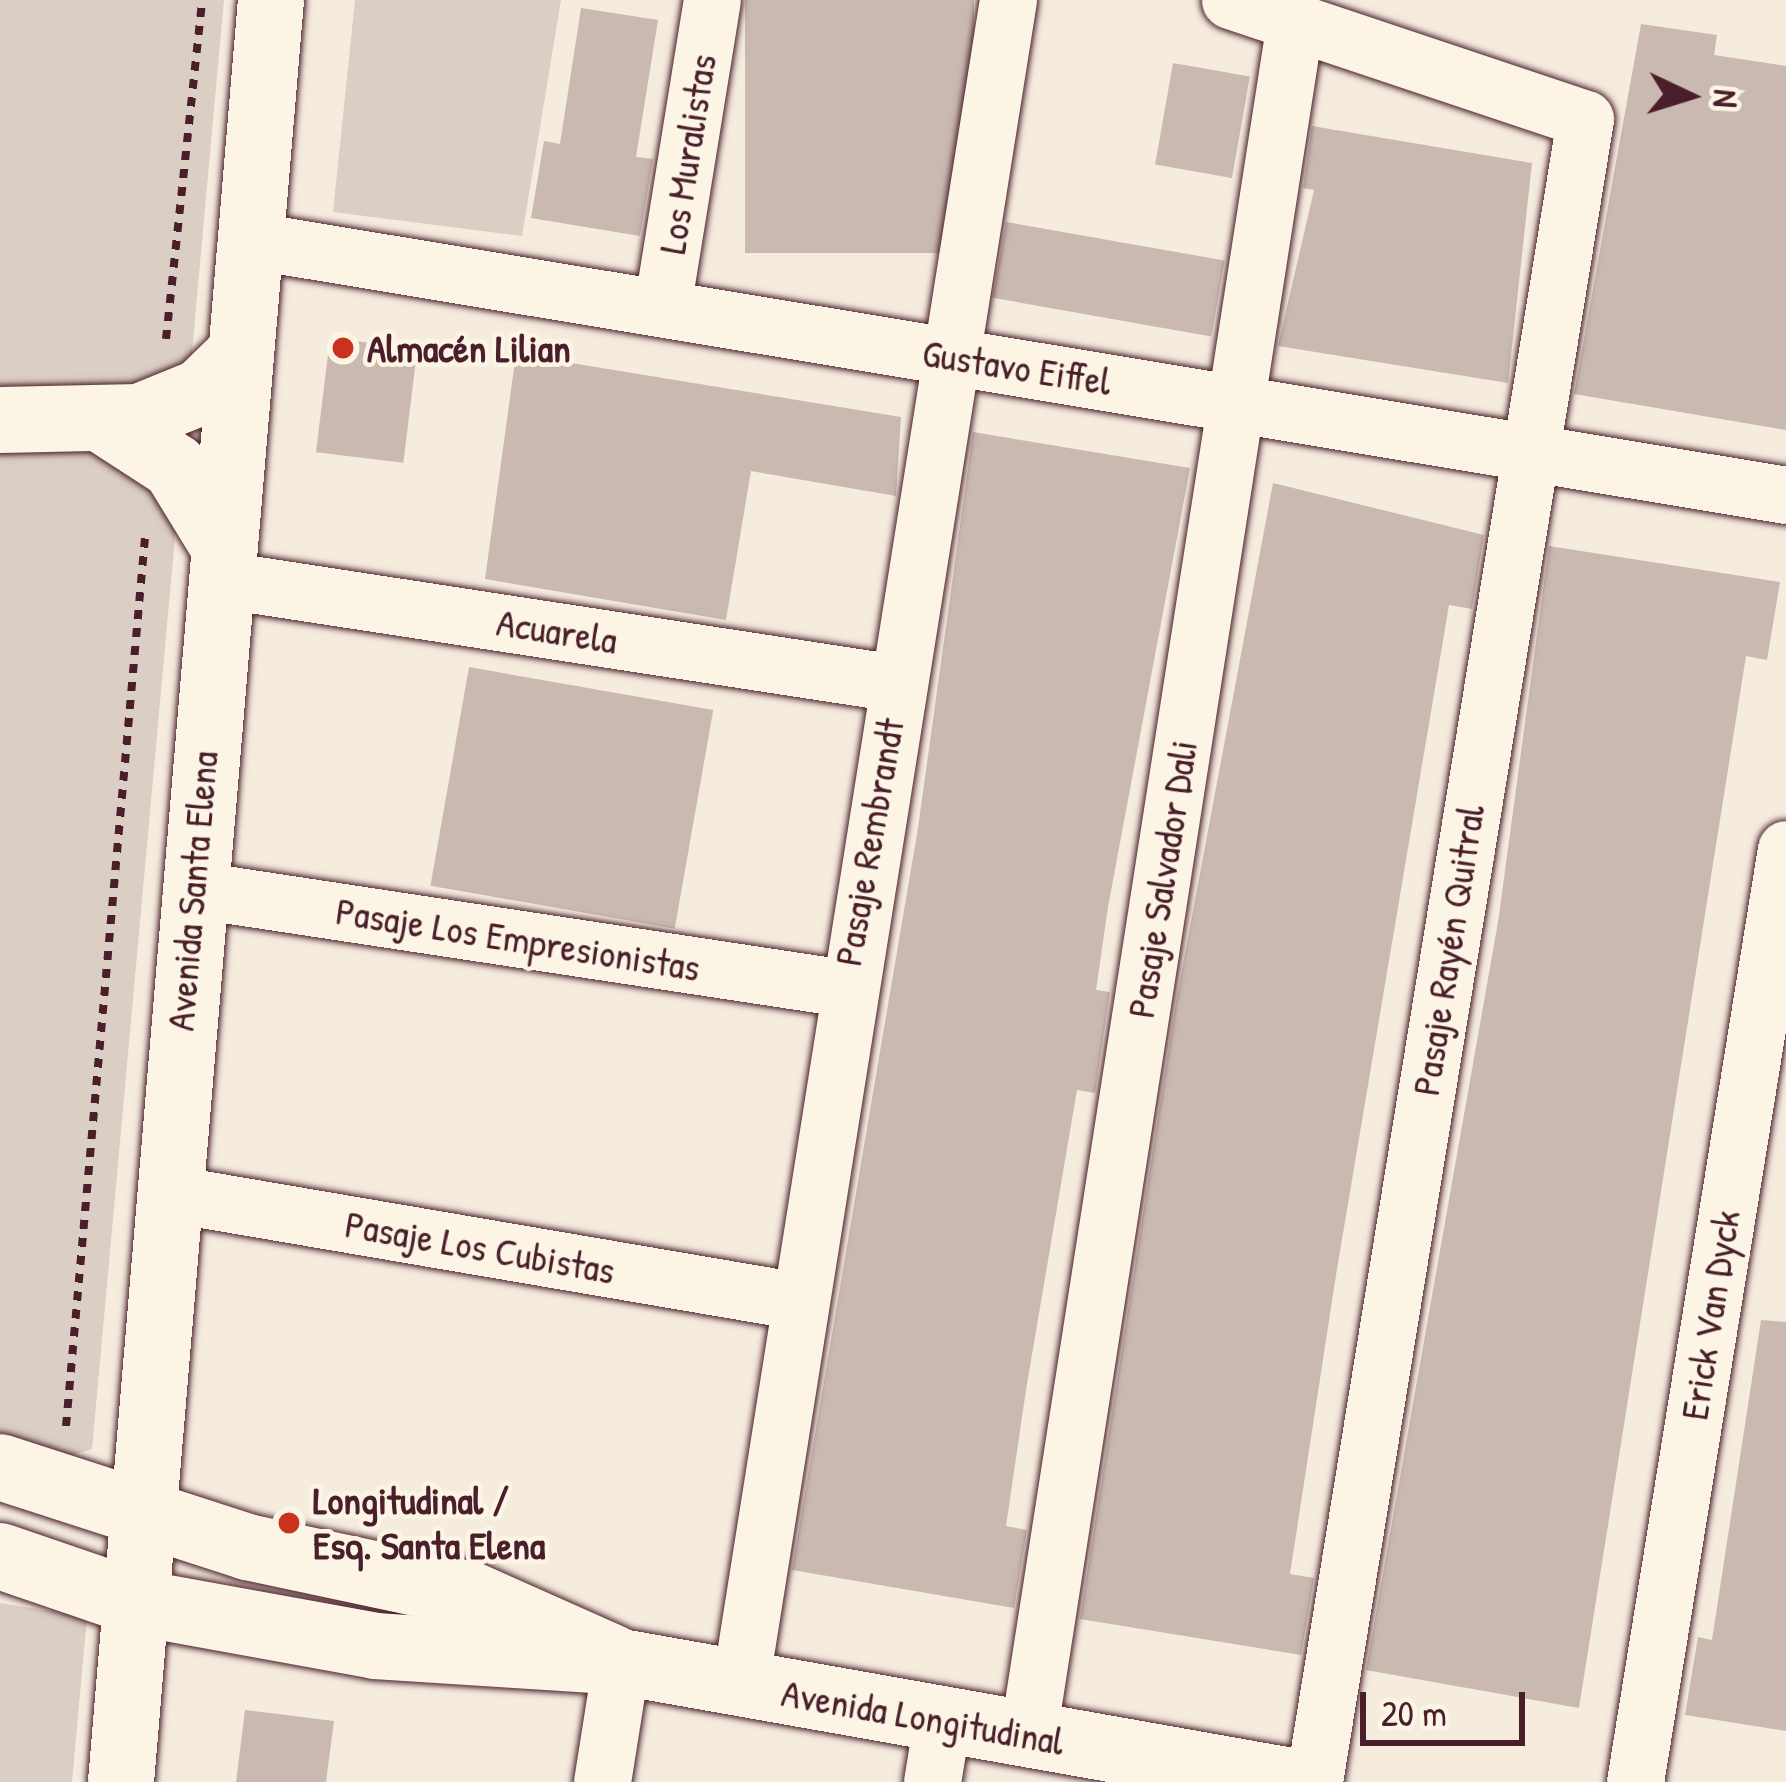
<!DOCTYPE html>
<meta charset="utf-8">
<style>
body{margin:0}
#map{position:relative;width:1786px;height:1782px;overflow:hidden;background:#f5ecde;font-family:"Patrick Hand",sans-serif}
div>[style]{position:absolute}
.green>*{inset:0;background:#dbcec4}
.building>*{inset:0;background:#cab9b1;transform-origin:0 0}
.path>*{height:8px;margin-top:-4px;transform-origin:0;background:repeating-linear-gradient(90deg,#4a1f2b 0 9px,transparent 0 18px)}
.roads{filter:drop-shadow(0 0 3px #4a1f2b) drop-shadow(0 0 3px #4a1f2b)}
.street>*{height:57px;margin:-28.5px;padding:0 28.5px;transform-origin:28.5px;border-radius:28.5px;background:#fcf5e5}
.secondary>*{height:66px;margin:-33px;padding:0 33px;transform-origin:33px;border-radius:33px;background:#fcf5e5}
.dots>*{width:33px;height:33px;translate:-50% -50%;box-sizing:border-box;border:6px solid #fcf5e5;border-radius:50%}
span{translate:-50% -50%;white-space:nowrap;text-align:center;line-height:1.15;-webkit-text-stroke:9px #fcf5e5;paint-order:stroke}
.street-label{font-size:39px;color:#4a1f2b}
.poi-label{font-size:39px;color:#4a1f2b;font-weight:700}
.left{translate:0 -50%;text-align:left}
.north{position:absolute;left:1630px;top:36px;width:120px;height:120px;-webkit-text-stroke:9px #fcf5e5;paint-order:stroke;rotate:94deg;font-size:33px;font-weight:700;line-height:48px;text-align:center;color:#4a1f2b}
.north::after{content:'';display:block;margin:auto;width:42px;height:54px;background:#4a1f2b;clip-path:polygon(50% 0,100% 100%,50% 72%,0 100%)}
.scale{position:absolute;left:1360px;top:1692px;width:165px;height:54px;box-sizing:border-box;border:6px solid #4a1f2b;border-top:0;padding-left:15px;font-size:36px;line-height:42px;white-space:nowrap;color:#4a1f2b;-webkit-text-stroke:9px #fcf5e5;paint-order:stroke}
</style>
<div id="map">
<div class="green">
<i style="clip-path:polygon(0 0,224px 0,92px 1449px,63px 1458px,0 1434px)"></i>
<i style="clip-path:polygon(355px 0,561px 0,522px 236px,333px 212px)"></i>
<i style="clip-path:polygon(0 1603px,87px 1617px,72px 1782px,0 1782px)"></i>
</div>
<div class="building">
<i style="left:745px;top:0;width:229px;height:253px"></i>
<i style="clip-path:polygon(581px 8px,658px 20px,636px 157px,653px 159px,640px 236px,531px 218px,544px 141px,560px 144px)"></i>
<i style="clip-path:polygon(1641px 24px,1717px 35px,1714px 55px,1786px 66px,1786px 430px,1574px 394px)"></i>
<i style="left:1173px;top:63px;width:78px;height:103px;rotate:10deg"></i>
<i style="clip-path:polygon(1312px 126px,1532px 163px,1508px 383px,1278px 346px,1314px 190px,1303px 188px)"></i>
<i style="left:1006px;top:222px;width:222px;height:77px;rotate:10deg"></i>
<i style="left:330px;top:338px;width:88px;height:115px;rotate:7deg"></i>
<i style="clip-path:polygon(516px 354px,901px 417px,896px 496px,751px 471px,726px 620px,485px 579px)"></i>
<i style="clip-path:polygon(973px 432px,1190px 468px,1108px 907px,1096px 990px,1110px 992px,1095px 1093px,1077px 1090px,1026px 1390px,1006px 1526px,1027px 1530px,1014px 1608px,792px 1570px,918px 828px)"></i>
<i style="clip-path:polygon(1273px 483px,1484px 535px,1472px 609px,1449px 605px,1336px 1275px,1290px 1574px,1314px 1578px,1301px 1655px,1080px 1619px,1176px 1002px)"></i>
<i style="clip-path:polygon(1549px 546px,1780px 582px,1767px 660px,1746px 656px,1579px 1708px,1366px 1670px,1498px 922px)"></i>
<i style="left:469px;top:667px;width:248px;height:222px;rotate:10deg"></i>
<i style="clip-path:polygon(1761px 1320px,1786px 1322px,1786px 1731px,1685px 1715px,1698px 1637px,1712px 1640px)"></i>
<i style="clip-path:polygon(245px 1710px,334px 1721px,326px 1782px,236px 1782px)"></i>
</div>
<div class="path">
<i style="left:166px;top:339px;width:341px;rotate:-83.9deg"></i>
<i style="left:66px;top:1426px;width:892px;rotate:-84.92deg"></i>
</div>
<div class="roads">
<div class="street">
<i style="left:1230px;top:0;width:374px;rotate:18.5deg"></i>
<i style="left:1585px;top:119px;width:1685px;rotate:99.26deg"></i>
<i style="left:249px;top:240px;width:1558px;rotate:9.42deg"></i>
<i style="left:662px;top:308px;width:312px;rotate:-80.8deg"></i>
<i style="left:218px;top:579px;width:686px;rotate:8.72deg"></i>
<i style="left:191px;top:889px;width:660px;rotate:8.62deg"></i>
<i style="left:167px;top:1193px;width:635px;rotate:9.7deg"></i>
<i style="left:740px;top:1686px;width:1707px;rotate:-80.97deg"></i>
<i style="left:1028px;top:1735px;width:1734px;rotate:-81.14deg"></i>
<i style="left:602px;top:1782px;width:121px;rotate:-81deg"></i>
<i style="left:932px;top:1782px;width:62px;rotate:-80.7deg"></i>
<i style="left:1635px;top:1782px;width:945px;rotate:-80.81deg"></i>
</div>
<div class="secondary">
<i style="left:0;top:420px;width:139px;rotate:-1.2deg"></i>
<i style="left:139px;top:417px;width:67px;rotate:-22deg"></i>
<i style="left:201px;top:392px;width:52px;rotate:-44.2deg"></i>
<i style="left:103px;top:420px;width:86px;rotate:33.1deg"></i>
<i style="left:175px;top:467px;width:88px;rotate:58.5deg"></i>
<i style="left:0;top:1467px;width:260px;rotate:17.9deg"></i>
<i style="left:247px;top:1547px;width:227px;rotate:12deg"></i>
<i style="left:469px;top:1594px;width:158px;rotate:24deg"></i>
<i style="left:0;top:1556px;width:142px;rotate:18.9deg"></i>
<i style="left:134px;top:1602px;width:245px;rotate:10.3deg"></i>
<i style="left:375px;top:1646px;width:247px;rotate:3.7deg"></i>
<i style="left:621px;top:1662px;width:687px;rotate:10.07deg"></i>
<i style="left:121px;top:1782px;width:1788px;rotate:-85.19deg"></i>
</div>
</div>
<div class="dots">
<i style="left:343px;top:348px;background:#c8321e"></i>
<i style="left:289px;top:1523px;background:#c8321e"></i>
</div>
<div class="street-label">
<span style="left:687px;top:154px;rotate:-81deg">Los Muralistas</span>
<span style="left:1017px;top:367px;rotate:9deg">Gustavo Eiffel</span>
<span style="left:557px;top:631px;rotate:9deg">Acuarela</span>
<span style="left:869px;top:842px;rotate:-80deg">Pasaje Rembrandt</span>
<span style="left:1162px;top:879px;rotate:-81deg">Pasaje Salvador Dali</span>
<span style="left:192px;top:891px;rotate:-85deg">Avenida Santa Elena</span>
<span style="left:518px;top:939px;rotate:9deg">Pasaje Los Empresionistas</span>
<span style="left:1448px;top:950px;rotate:-81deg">Pasaje Rayén Quitral</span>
<span style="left:480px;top:1247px;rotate:10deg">Pasaje Los Cubistas</span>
<span style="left:1710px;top:1315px;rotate:-81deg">Erick Van Dyck</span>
<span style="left:923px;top:1717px;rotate:10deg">Avenida Longitudinal</span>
</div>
<div class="poi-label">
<span class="left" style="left:367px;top:348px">Almacén Lilian</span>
<span class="left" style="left:313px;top:1523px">Longitudinal /<br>Esq. Santa Elena</span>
</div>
<div class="north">N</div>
<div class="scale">20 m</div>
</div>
